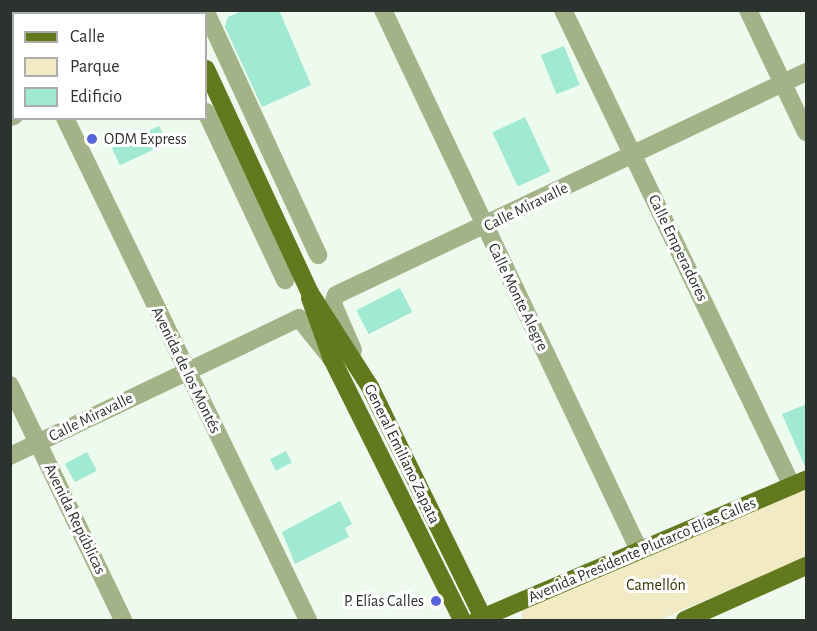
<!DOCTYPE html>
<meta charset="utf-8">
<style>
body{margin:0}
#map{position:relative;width:817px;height:631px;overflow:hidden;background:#ecfbed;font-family:"Alegreya Sans",sans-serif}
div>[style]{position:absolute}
.green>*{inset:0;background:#f1eac5}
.building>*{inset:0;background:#a0ead3;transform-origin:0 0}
.minor>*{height:18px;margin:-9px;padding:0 9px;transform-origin:9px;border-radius:9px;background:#a4b387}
.major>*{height:18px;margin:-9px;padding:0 9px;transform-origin:9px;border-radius:9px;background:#62791d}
.dots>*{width:16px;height:16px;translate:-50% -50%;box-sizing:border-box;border:3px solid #fff;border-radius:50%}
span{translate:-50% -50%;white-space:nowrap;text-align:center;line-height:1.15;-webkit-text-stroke:6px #fff;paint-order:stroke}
.poi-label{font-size:16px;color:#2c322d}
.left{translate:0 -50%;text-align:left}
.right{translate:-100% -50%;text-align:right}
.street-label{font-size:16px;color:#2c322d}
.park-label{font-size:16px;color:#3c3301}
.frame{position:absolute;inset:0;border:12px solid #2c322d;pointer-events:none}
.legend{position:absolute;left:12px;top:12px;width:195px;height:108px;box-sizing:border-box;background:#fff;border:2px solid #abadab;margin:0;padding:8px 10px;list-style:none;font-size:18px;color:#2c322d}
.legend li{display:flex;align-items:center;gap:12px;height:30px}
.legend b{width:30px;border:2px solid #abadab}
</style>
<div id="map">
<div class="green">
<i style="clip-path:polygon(806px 485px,806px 557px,659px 620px,522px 620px,522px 609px)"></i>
</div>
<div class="building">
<i style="clip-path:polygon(244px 10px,279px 10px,311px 85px,262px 107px,225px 27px,228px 17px)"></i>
<i style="left:564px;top:46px;width:42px;height:25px;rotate:68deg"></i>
<i style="left:525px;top:117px;width:60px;height:36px;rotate:65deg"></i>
<i style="left:159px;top:126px;width:19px;height:52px;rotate:65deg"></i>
<i style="left:400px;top:288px;width:27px;height:49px;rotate:63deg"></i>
<i style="clip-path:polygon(807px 404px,807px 469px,806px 469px,782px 414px)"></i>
<i style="left:286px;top:451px;width:13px;height:18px;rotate:63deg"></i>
<i style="left:87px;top:452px;width:21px;height:25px;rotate:62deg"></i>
<i style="clip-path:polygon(340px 501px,352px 524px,345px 528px,349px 537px,295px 564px,282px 532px)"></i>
</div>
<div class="minor">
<i style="left:12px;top:10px;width:4px;rotate:63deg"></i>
<i style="left:158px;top:10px;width:4px;rotate:76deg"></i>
<i style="left:205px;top:10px;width:270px;rotate:65.2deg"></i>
<i style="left:383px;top:10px;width:598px;rotate:64.64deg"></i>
<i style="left:563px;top:10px;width:528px;rotate:64.31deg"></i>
<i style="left:748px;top:10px;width:135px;rotate:64.6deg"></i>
<i style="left:206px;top:112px;width:186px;rotate:64.8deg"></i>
<i style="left:10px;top:117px;width:4px;rotate:-14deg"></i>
<i style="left:65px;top:118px;width:558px;rotate:64.17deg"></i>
<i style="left:353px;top:350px;width:50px;rotate:-113.5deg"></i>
<i style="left:333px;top:304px;width:9px;rotate:-72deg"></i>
<i style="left:336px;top:295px;width:520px;rotate:-25.38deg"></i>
<i style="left:10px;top:385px;width:261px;rotate:64.3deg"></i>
<i style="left:10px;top:456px;width:320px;rotate:-25.5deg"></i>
<i style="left:299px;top:318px;width:53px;rotate:51.2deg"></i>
</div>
<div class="major">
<i style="left:179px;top:10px;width:4px;rotate:76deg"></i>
<i style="left:206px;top:69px;width:247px;rotate:65.1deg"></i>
<i style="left:310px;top:293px;width:112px;rotate:57.4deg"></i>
<i style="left:370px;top:387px;width:259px;rotate:63.9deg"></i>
<i style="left:310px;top:298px;width:65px;rotate:70.2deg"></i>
<i style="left:332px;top:359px;width:292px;rotate:63.5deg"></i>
<i style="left:477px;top:620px;width:358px;rotate:-23.1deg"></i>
<i style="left:685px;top:620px;width:133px;rotate:-24.1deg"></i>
</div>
<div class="dots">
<i style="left:92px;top:139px;background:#5565db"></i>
<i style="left:436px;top:601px;background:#5565db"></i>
</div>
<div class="poi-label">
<span class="left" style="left:104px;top:139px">ODM Express</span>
<span class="right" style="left:424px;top:601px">P. Elías Calles</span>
</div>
<div class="street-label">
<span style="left:526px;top:207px;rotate:-26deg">Calle Miravalle</span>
<span style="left:678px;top:248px;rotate:64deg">Calle Emperadores</span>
<span style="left:518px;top:297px;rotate:64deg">Calle Monte Alegre</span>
<span style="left:186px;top:370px;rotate:64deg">Avenida de los Montés</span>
<span style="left:91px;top:417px;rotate:-26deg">Calle Miravalle</span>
<span style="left:402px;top:454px;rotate:64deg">General Emiliano Zapata</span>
<span style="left:75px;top:519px;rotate:64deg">Avenida Repúblicas</span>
<span style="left:642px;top:550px;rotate:-23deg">Avenida Presidente Plutarco Elías Calles</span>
</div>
<div class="park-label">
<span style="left:656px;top:585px">Camellón</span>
</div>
<div class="frame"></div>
<ul class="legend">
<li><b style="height:8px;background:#62791d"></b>Calle</li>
<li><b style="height:16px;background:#f1eac5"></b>Parque</li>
<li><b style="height:16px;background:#a0ead3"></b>Edificio</li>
</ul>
</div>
